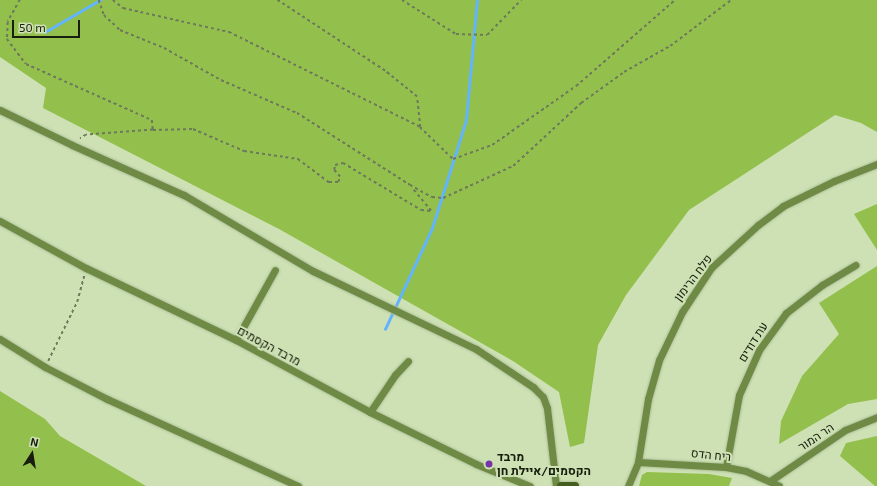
<!DOCTYPE html>
<meta charset="utf-8">
<style>
body{margin:0}
#map{position:relative;width:877px;height:486px;overflow:hidden;background:#cde1b4;font-family:"Exo 2",Heebo,sans-serif}
div>[style]{position:absolute}
.green>*{inset:0;background:#93bf4c}
.stream>*{height:2.5px;margin:-1.25px;padding:0 1.25px;transform-origin:1.25px;border-radius:1.25px;background:#62b4fc}
.path>*{height:1.5px;margin-top:-0.75px;transform-origin:0;background:repeating-linear-gradient(90deg,#6c795b 0 3px,transparent 0 6px)}
.roads{filter:drop-shadow(0 0 1px #acbe96) drop-shadow(0 0 1px #acbe96)}
.street>*{height:7px;margin:-3.5px;padding:0 3.5px;transform-origin:3.5px;border-radius:3.5px;background:#6e8a44}
.secondary>*{height:8px;margin:-4px;padding:0 4px;transform-origin:4px;border-radius:4px;background:#465d20}
.dots>*{width:11px;height:11px;translate:-50% -50%;box-sizing:border-box;border:2px solid #cde1b4;border-radius:50%}
span{translate:-50% -50%;white-space:nowrap;text-align:center;line-height:1.15;-webkit-text-stroke:4px #cde1b4;paint-order:stroke}
.street-label{font-size:12px;color:#171e0d}
.poi-label{font-size:12px;color:#171e0d;font-weight:700}
.left{translate:0 -50%;text-align:left}
.north{position:absolute;left:12px;top:434px;width:40px;height:40px;-webkit-text-stroke:3px #cde1b4;paint-order:stroke;rotate:12deg;font-size:11px;font-weight:700;line-height:16px;text-align:center;color:#171e0d}
.north::after{content:'';display:block;margin:auto;width:14px;height:18px;background:#171e0d;clip-path:polygon(50% 0,100% 100%,50% 72%,0 100%)}
.scale{position:absolute;left:12px;top:20px;width:68px;height:18px;box-sizing:border-box;border:2px solid #171e0d;border-top:0;padding-left:5px;font-size:12px;line-height:14px;white-space:nowrap;color:#171e0d;-webkit-text-stroke:3px #cde1b4;paint-order:stroke}
</style>
<div id="map">
<div class="green">
<i style="clip-path:polygon(0 0,877px 0,877px 132px,861px 123px,835px 115px,689px 210px,626px 295px,598px 345px,584px 443px,570px 447px,559px 392px,513px 361px,279px 229px,43px 108px,46px 88px,0 57px)"></i>
<i style="clip-path:polygon(877px 204px,877px 250px,854px 214px)"></i>
<i style="clip-path:polygon(877px 266px,877px 399px,848px 404px,779px 444px,781px 421px,802px 376px,839px 334px,819px 303px)"></i>
<i style="clip-path:polygon(0 391px,45px 419px,60px 436px,146px 486px,0 486px)"></i>
<i style="clip-path:polygon(877px 436px,877px 486px,875px 486px,840px 456px,846px 443px)"></i>
<i style="clip-path:polygon(647px 472px,709px 474px,732px 478px,729px 486px,639px 486px,642px 475px)"></i>
</div>
<div class="stream">
<i style="left:45px;top:32px;width:64px;rotate:-30.2deg"></i>
<i style="left:385px;top:329px;width:111px;rotate:-65deg"></i>
<i style="left:432px;top:228px;width:113px;rotate:-72.5deg"></i>
<i style="left:466px;top:120px;width:121px;rotate:-84.8deg"></i>
</div>
<div class="path">
<i style="left:20px;top:0;width:25px;rotate:119deg"></i>
<i style="left:8px;top:22px;width:17px;rotate:93deg"></i>
<i style="left:7px;top:39px;width:31px;rotate:53deg"></i>
<i style="left:26px;top:64px;width:138px;rotate:24deg"></i>
<i style="left:152px;top:120px;width:10px;rotate:84deg"></i>
<i style="left:153px;top:130px;width:67px;rotate:175.7deg"></i>
<i style="left:86px;top:135px;width:7px;rotate:146deg"></i>
<i style="left:99px;top:0;width:16px;rotate:72deg"></i>
<i style="left:104px;top:15px;width:22px;rotate:43deg"></i>
<i style="left:120px;top:30px;width:48px;rotate:22.2deg"></i>
<i style="left:164px;top:48px;width:65px;rotate:29.3deg"></i>
<i style="left:221px;top:80px;width:83px;rotate:23.5deg"></i>
<i style="left:297px;top:113px;width:134px;rotate:32.5deg"></i>
<i style="left:410px;top:185px;width:25px;rotate:29deg"></i>
<i style="left:432px;top:197px;width:11px;rotate:5deg"></i>
<i style="left:443px;top:198px;width:77px;rotate:-24.6deg"></i>
<i style="left:513px;top:166px;width:93px;rotate:-42.8deg"></i>
<i style="left:581px;top:103px;width:53px;rotate:-35.8deg"></i>
<i style="left:624px;top:72px;width:53px;rotate:-29.5deg"></i>
<i style="left:670px;top:46px;width:76px;rotate:-37deg"></i>
<i style="left:113px;top:0;width:13px;rotate:39deg"></i>
<i style="left:123px;top:8px;width:109px;rotate:12.8deg"></i>
<i style="left:229px;top:32px;width:213px;rotate:26.4deg"></i>
<i style="left:420px;top:127px;width:30px;rotate:-96deg"></i>
<i style="left:417px;top:97px;width:41px;rotate:-140.9deg"></i>
<i style="left:385px;top:71px;width:129px;rotate:-146.7deg"></i>
<i style="left:402px;top:0;width:64px;rotate:32.2deg"></i>
<i style="left:456px;top:34px;width:31px;rotate:2deg"></i>
<i style="left:487px;top:35px;width:49px;rotate:-45.8deg"></i>
<i style="left:420px;top:127px;width:46px;rotate:44.1deg"></i>
<i style="left:453px;top:159px;width:41px;rotate:-19.7deg"></i>
<i style="left:492px;top:145px;width:103px;rotate:-35.1deg"></i>
<i style="left:576px;top:86px;width:131px;rotate:-41deg"></i>
<i style="left:153px;top:130px;width:40px;rotate:-1.4deg"></i>
<i style="left:193px;top:129px;width:56px;rotate:23.3deg"></i>
<i style="left:244px;top:151px;width:55px;rotate:8.4deg"></i>
<i style="left:298px;top:159px;width:39px;rotate:37deg"></i>
<i style="left:329px;top:182px;width:9px"></i>
<i style="left:338px;top:182px;width:5px;rotate:-68deg"></i>
<i style="left:340px;top:177px;width:9px;rotate:-131deg"></i>
<i style="left:334px;top:170px;width:5px;rotate:-79deg"></i>
<i style="left:335px;top:165px;width:8px;rotate:-14deg"></i>
<i style="left:343px;top:163px;width:91px;rotate:31.1deg"></i>
<i style="left:421px;top:210px;width:10px;rotate:6deg"></i>
<i style="left:431px;top:211px;width:30px;rotate:-130deg"></i>
<i style="left:48px;top:361px;width:66px;rotate:-63.8deg"></i>
<i style="left:77px;top:302px;width:27px;rotate:-75deg"></i>
</div>
<div class="roads">
<div class="street">
<i style="left:0;top:110px;width:80px;rotate:25.9deg"></i>
<i style="left:72px;top:145px;width:123px;rotate:24.1deg"></i>
<i style="left:184px;top:195px;width:150px;rotate:30.5deg"></i>
<i style="left:313px;top:271px;width:181px;rotate:25.6deg"></i>
<i style="left:476px;top:349px;width:69px;rotate:33.7deg"></i>
<i style="left:533px;top:387px;width:14px;rotate:45deg"></i>
<i style="left:543px;top:397px;width:12px;rotate:70deg"></i>
<i style="left:547px;top:408px;width:79px;rotate:83.4deg"></i>
<i style="left:0;top:221px;width:98px;rotate:28.7deg"></i>
<i style="left:86px;top:268px;width:166px;rotate:25.6deg"></i>
<i style="left:236px;top:340px;width:152px;rotate:28.2deg"></i>
<i style="left:370px;top:412px;width:118px;rotate:26.1deg"></i>
<i style="left:476px;top:464px;width:58px;rotate:22.2deg"></i>
<i style="left:0;top:339px;width:53px;rotate:31.9deg"></i>
<i style="left:45px;top:367px;width:70px;rotate:27.3deg"></i>
<i style="left:107px;top:399px;width:210px;rotate:24.5deg"></i>
<i style="left:236px;top:340px;width:80px;rotate:-60.9deg"></i>
<i style="left:370px;top:412px;width:45px;rotate:-56deg"></i>
<i style="left:395px;top:375px;width:19px;rotate:-47deg"></i>
<i style="left:638px;top:462px;width:88px;rotate:3.3deg"></i>
<i style="left:726px;top:467px;width:20px;rotate:11deg"></i>
<i style="left:746px;top:471px;width:36px;rotate:24deg"></i>
<i style="left:726px;top:467px;width:73px;rotate:-79.8deg"></i>
<i style="left:739px;top:395px;width:49px;rotate:-66deg"></i>
<i style="left:759px;top:350px;width:46px;rotate:-53.9deg"></i>
<i style="left:786px;top:313px;width:46px;rotate:-37.9deg"></i>
<i style="left:822px;top:285px;width:39px;rotate:-31deg"></i>
<i style="left:770px;top:481px;width:91px;rotate:-34.2deg"></i>
<i style="left:845px;top:430px;width:35px;rotate:-22deg"></i>
<i style="left:628px;top:486px;width:26px;rotate:-67deg"></i>
<i style="left:638px;top:462px;width:64px;rotate:-81deg"></i>
<i style="left:648px;top:399px;width:41px;rotate:-74.2deg"></i>
<i style="left:659px;top:360px;width:53px;rotate:-64.4deg"></i>
<i style="left:682px;top:312px;width:53px;rotate:-56.6deg"></i>
<i style="left:711px;top:268px;width:64px;rotate:-42.5deg"></i>
<i style="left:758px;top:225px;width:31px;rotate:-37deg"></i>
<i style="left:783px;top:206px;width:57px;rotate:-26.1deg"></i>
<i style="left:834px;top:181px;width:46px;rotate:-21.6deg"></i>
</div>
<div class="secondary">
<i style="left:561px;top:486px;width:14px"></i>
</div>
</div>
<div class="dots">
<i style="left:489px;top:464px;background:#7734a8"></i>
</div>
<div class="street-label">
<span style="left:693px;top:278px;rotate:-53deg">פלח הרימון</span>
<span style="left:753px;top:342px;rotate:-58deg">עת דודים</span>
<span style="left:269px;top:346px;rotate:28deg">מרבד הקסמים</span>
<span style="left:816px;top:437px;rotate:-34deg">הר המור</span>
<span style="left:711px;top:455px;rotate:6deg">ריח הדס</span>
</div>
<div class="poi-label">
<span class="left" style="left:497px;top:464px">מרבד<br>הקסמים/איילת חן</span>
</div>
<div class="north">N</div>
<div class="scale">50 m</div>
</div>
